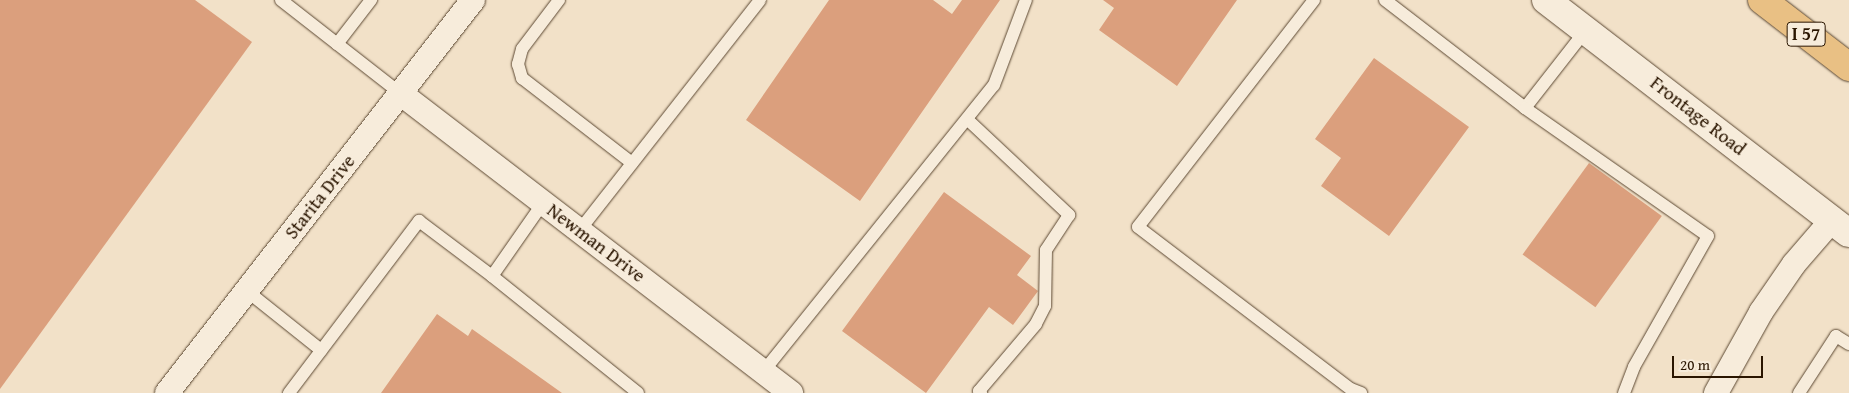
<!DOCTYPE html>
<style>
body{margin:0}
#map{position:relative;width:1849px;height:393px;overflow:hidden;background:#f2e1c8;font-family:"Gentium Book Plus",serif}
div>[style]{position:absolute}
.building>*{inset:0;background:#db9f7d;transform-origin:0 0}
.roads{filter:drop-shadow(0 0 1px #5c4832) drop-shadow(0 0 1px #5c4832)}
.service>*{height:12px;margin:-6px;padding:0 6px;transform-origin:6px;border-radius:6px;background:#f7ecdb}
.minor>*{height:24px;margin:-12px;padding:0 12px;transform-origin:12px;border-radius:12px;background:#f7ecdb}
.secondary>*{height:28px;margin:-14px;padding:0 14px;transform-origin:14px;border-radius:14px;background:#f7ecdb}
.motorway>*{height:28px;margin:-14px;padding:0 14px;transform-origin:14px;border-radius:14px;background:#e9c084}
span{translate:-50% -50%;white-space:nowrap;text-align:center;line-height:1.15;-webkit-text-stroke:5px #f7ecdb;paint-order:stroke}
.shield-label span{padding:1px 4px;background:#f7ecdb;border:1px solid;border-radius:4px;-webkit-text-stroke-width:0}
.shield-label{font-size:18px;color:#2a1500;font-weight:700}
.street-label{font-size:19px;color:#2a1500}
.scale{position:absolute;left:1672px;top:356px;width:91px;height:22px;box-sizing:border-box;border:2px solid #2a1500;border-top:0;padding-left:6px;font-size:15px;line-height:18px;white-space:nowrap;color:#2a1500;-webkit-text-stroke:4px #f7ecdb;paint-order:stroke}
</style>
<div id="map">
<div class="building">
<i style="clip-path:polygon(0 0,195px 0,252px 42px,0 389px)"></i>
<i style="clip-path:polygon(829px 0,933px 0,952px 14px,962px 0,1000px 0,860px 201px,746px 120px)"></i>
<i style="clip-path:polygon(1103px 0,1237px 0,1177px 86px,1099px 30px,1114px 8px)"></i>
<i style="clip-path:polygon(1374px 58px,1469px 127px,1389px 236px,1321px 186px,1341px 158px,1315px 139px)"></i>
<i style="left:1589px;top:163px;width:90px;height:113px;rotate:36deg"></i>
<i style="clip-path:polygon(944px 192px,1031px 256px,1017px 275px,1038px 291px,1013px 325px,989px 307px,926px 393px,842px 331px)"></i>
<i style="clip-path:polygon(437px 314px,468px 336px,472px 329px,562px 393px,381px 393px)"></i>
</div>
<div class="roads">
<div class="service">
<i style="left:281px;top:0;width:151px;rotate:38deg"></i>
<i style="left:559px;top:0;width:61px;rotate:127.1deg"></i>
<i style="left:522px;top:49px;width:16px;rotate:105deg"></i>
<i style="left:518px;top:64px;width:15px;rotate:74deg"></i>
<i style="left:522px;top:78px;width:139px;rotate:37.7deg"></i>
<i style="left:1314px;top:0;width:287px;rotate:127.8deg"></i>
<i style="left:1138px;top:227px;width:268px;rotate:37.3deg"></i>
<i style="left:1351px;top:389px;width:11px;rotate:22deg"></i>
<i style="left:1385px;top:0;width:177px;rotate:37.6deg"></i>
<i style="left:1525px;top:108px;width:99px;rotate:-52deg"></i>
<i style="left:337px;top:44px;width:56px;rotate:-52.3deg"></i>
<i style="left:1525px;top:108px;width:223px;rotate:35deg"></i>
<i style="left:1708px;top:236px;width:150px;rotate:119.5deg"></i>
<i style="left:1634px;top:367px;width:28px;rotate:111deg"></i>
<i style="left:968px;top:120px;width:139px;rotate:43.2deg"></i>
<i style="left:1069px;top:215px;width:42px;rotate:123.3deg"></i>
<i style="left:1046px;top:250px;width:56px;rotate:91deg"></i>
<i style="left:1045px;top:306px;width:20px;rotate:117deg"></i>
<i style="left:1036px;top:324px;width:88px;rotate:130.4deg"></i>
<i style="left:979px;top:391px;width:3px;rotate:45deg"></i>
<i style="left:543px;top:203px;width:89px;rotate:124.9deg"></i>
<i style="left:492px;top:276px;width:187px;rotate:38.7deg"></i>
<i style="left:579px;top:231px;width:293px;rotate:-51.9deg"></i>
<i style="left:247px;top:291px;width:95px;rotate:38.6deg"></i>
<i style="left:763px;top:372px;width:368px;rotate:-51.2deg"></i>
<i style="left:994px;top:85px;width:91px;rotate:-69.4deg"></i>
<i style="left:289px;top:393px;width:216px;rotate:-52.9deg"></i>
<i style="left:419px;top:221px;width:91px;rotate:37deg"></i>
<i style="left:1799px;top:393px;width:68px;rotate:-57deg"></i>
<i style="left:1836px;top:336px;width:15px;rotate:32deg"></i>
</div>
<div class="minor">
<i style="left:400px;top:93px;width:493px;rotate:37.5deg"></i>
<i style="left:167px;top:393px;width:498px;rotate:-52.1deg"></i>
<i style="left:1716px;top:393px;width:93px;rotate:-60.9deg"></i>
<i style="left:1761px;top:312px;width:58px;rotate:-55.5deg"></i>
<i style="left:1794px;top:264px;width:58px;rotate:-49.2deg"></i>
</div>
<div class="secondary">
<i style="left:1546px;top:0;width:382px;rotate:37.6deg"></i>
</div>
<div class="motorway">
<i style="left:1762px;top:0;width:110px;rotate:37.6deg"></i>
</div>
</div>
<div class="shield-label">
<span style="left:1806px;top:34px">I 57</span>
</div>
<div class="street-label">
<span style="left:1698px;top:116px;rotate:38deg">Frontage Road</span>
<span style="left:320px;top:197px;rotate:-52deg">Starita Drive</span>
<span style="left:596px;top:243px;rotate:37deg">Newman Drive</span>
</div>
<div class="scale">20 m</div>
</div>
